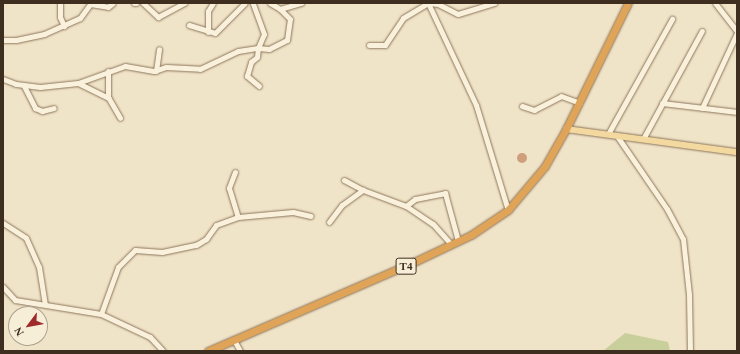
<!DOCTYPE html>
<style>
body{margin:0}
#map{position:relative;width:740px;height:354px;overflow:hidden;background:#f0e4c8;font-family:Georgia,serif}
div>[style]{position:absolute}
.green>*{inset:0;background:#c9cf9b}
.building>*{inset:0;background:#cf9f7d}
.round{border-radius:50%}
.roads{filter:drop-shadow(0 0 1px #8d765c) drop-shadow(0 0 1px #8d765c)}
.minor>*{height:5px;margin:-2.5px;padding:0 2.5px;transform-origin:2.5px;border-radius:2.5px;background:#faf1dc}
.major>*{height:6px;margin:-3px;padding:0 3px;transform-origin:3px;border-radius:3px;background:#f3d9a0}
.highway>*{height:7px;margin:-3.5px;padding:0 3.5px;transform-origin:3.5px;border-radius:3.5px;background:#e0a458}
span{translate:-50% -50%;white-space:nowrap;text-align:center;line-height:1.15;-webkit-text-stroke:4px #f7eed8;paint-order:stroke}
.shield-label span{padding:1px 3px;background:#f7eed8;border:1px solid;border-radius:3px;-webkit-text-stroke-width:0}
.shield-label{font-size:11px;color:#3d2e20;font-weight:700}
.frame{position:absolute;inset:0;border:4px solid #3d2e20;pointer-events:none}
.north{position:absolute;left:8px;top:306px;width:40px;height:40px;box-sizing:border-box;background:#f7eed8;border:1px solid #ada18e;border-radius:50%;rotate:238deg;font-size:11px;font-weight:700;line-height:16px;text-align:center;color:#3d2e20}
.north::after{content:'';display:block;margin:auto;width:14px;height:18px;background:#9e2a2b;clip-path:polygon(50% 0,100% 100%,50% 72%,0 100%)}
</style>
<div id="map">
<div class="green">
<i style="clip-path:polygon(625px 333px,668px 342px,670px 351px,603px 351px)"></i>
</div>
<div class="building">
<i class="round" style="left:517px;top:153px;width:10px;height:10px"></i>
</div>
<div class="roads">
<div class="minor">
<i style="left:60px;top:3px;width:14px;rotate:90deg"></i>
<i style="left:60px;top:17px;width:10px;rotate:66deg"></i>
<i style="left:134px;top:3px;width:2px"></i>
<i style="left:143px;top:3px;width:21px;rotate:43deg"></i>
<i style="left:158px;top:17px;width:30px;rotate:-28deg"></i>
<i style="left:270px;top:3px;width:12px;rotate:31deg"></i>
<i style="left:428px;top:3px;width:113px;rotate:64.8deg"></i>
<i style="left:476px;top:105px;width:110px;rotate:73.1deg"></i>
<i style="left:429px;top:3px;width:9px;rotate:6deg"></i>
<i style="left:438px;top:4px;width:22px;rotate:27deg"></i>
<i style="left:458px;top:14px;width:38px;rotate:-17deg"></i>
<i style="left:715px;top:3px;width:36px;rotate:52deg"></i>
<i style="left:189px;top:25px;width:27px;rotate:17deg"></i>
<i style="left:215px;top:33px;width:42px;rotate:-45deg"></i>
<i style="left:208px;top:32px;width:21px;rotate:-90deg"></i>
<i style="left:208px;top:11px;width:9px;rotate:-58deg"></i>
<i style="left:3px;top:40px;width:13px"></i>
<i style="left:16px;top:40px;width:29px;rotate:-12deg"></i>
<i style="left:44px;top:34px;width:39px;rotate:-24deg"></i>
<i style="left:80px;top:18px;width:17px;rotate:-54deg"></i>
<i style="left:90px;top:4px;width:18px;rotate:9deg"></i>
<i style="left:108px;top:7px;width:6px;rotate:-39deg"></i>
<i style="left:369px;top:45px;width:16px"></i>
<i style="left:385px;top:45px;width:32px;rotate:-56deg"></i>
<i style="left:403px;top:18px;width:29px;rotate:-31deg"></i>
<i style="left:108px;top:71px;width:26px;rotate:90deg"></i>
<i style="left:108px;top:97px;width:24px;rotate:60deg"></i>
<i style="left:156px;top:71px;width:22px;rotate:-82deg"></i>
<i style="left:3px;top:79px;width:14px;rotate:21deg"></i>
<i style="left:16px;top:84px;width:24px;rotate:7deg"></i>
<i style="left:40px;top:87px;width:38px;rotate:-6deg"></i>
<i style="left:78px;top:83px;width:50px;rotate:-19.9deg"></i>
<i style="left:125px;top:66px;width:29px;rotate:10deg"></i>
<i style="left:154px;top:71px;width:13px;rotate:-18deg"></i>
<i style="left:166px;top:67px;width:34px;rotate:3deg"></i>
<i style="left:200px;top:69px;width:42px;rotate:-25.3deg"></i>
<i style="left:238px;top:51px;width:20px;rotate:-9deg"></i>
<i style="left:258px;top:48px;width:15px;rotate:-67deg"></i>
<i style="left:264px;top:34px;width:33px;rotate:-110deg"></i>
<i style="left:78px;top:83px;width:34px;rotate:26deg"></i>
<i style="left:24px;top:86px;width:25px;rotate:63deg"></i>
<i style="left:35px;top:108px;width:8px;rotate:23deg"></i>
<i style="left:42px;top:111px;width:12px;rotate:-14deg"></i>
<i style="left:259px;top:86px;width:16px;rotate:-140deg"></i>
<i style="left:247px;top:76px;width:15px;rotate:-74deg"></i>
<i style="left:251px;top:62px;width:8px;rotate:-40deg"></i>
<i style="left:257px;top:57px;width:9px;rotate:-84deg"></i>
<i style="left:258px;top:48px;width:11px;rotate:5deg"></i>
<i style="left:269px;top:49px;width:20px;rotate:-27deg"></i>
<i style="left:287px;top:40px;width:21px;rotate:-82deg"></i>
<i style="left:290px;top:19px;width:14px;rotate:-135deg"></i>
<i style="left:280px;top:9px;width:22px;rotate:-16deg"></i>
<i style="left:662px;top:103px;width:76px;rotate:6.8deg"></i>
<i style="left:522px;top:106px;width:13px;rotate:18deg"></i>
<i style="left:534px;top:110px;width:30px;rotate:-27deg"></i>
<i style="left:561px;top:96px;width:20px;rotate:20deg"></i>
<i style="left:702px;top:108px;width:83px;rotate:-65deg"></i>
<i style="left:608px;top:134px;width:132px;rotate:-60.9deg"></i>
<i style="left:617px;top:136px;width:88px;rotate:55.6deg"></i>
<i style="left:667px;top:209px;width:34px;rotate:62deg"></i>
<i style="left:683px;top:239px;width:55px;rotate:83.8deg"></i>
<i style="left:689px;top:294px;width:57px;rotate:89deg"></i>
<i style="left:643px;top:139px;width:123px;rotate:-61.4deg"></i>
<i style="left:235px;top:172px;width:17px;rotate:111deg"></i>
<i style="left:229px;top:188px;width:30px;rotate:73deg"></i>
<i style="left:344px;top:180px;width:21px;rotate:28deg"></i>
<i style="left:406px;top:206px;width:11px;rotate:-38deg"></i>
<i style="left:415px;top:199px;width:31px;rotate:-11deg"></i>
<i style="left:445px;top:193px;width:50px;rotate:74.8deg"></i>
<i style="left:329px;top:222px;width:21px;rotate:-53deg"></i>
<i style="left:342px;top:205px;width:26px;rotate:-36deg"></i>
<i style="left:363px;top:190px;width:46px;rotate:20.4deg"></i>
<i style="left:406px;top:206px;width:32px;rotate:34deg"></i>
<i style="left:433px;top:224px;width:27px;rotate:48deg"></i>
<i style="left:3px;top:223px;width:27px;rotate:33deg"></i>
<i style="left:26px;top:238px;width:32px;rotate:66deg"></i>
<i style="left:39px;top:267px;width:38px;rotate:81deg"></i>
<i style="left:3px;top:287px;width:18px;rotate:47deg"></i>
<i style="left:15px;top:300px;width:87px;rotate:9.2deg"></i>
<i style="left:101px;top:314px;width:54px;rotate:25.1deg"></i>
<i style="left:150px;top:337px;width:19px;rotate:47deg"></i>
<i style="left:101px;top:314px;width:50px;rotate:-70.1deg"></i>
<i style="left:118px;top:267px;width:24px;rotate:-45deg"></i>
<i style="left:135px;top:250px;width:27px;rotate:4deg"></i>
<i style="left:162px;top:252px;width:35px;rotate:-12deg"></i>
<i style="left:196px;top:245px;width:12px;rotate:-31deg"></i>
<i style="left:206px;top:239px;width:17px;rotate:-54deg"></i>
<i style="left:216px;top:225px;width:23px;rotate:-20deg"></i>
<i style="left:238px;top:217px;width:55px;rotate:-5.2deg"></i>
<i style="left:293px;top:212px;width:18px;rotate:13deg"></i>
<i style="left:234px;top:340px;width:13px;rotate:61deg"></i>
</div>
<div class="major">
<i style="left:566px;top:129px;width:173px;rotate:7.7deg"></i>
</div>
<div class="highway">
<i style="left:208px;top:351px;width:227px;rotate:-23.4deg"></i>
<i style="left:416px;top:261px;width:61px;rotate:-25.3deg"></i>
<i style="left:471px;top:235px;width:45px;rotate:-34deg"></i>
<i style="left:508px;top:210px;width:57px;rotate:-49.9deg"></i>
<i style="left:545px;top:166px;width:43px;rotate:-60.4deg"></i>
<i style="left:566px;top:129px;width:140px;rotate:-63.8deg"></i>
</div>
</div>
<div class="shield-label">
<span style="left:406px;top:266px">T4</span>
</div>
<div class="frame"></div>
<div class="north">N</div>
</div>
